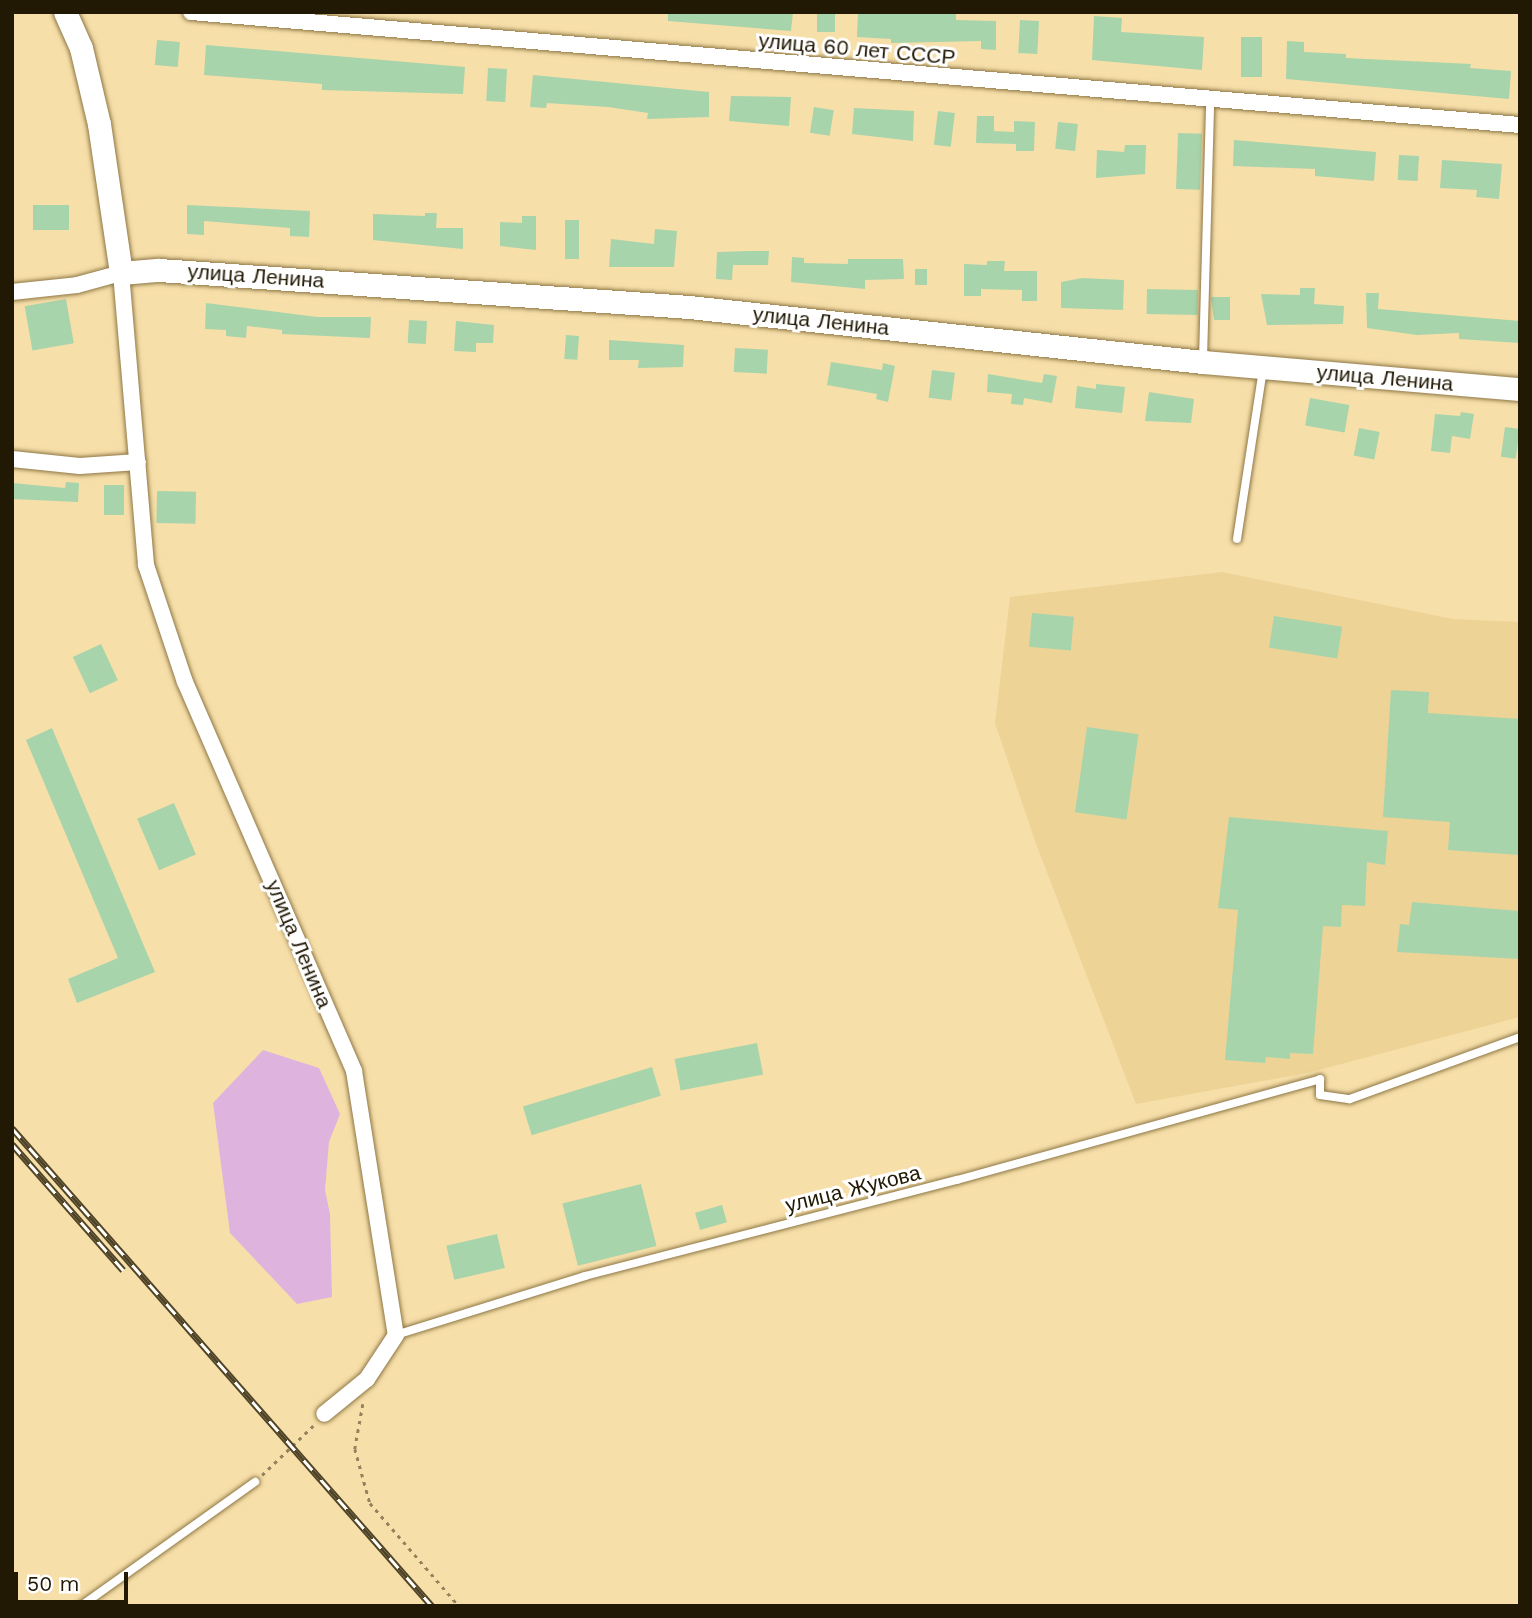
<!DOCTYPE html>
<meta charset="utf-8">
<style>
body{margin:0}
#map{position:relative;width:1532px;height:1618px;overflow:hidden;background:#f7dfa9;font-family:"Work Sans",sans-serif}
div>[style]{position:absolute}
.built>*{inset:0;background:#eed396}
.green>*{inset:0;background:#deb4de}
.building>*{inset:0;background:#a8d4ab;transform-origin:0 0}
.path>*{height:2.5px;margin-top:-1.25px;transform-origin:0;background:repeating-linear-gradient(90deg,#93825c 0 3.5px,transparent 0 8.5px)}
.roads{filter:drop-shadow(0 0 2px #8d7745) drop-shadow(0 0 2px #8d7745)}
.lane>*{height:8px;margin:-4px;padding:0 4px;transform-origin:4px;border-radius:4px;background:#fff}
.street>*{height:16px;margin:-8px;padding:0 8px;transform-origin:8px;border-radius:8px;background:#fff}
.secondary>*{height:23px;margin:-11.5px;padding:0 11.5px;transform-origin:11.5px;border-radius:11.5px;background:#fff}
.rail>*{height:7px;margin-top:-3.5px;transform-origin:0;background:repeating-linear-gradient(90deg,#fff 0 13px,#4f4428 0 26px);box-sizing:border-box;border-block:2px solid #4f4428}
span{translate:-50% -50%;white-space:nowrap;text-align:center;line-height:1.15;-webkit-text-stroke:6px #fff;paint-order:stroke}
.street-label{font-size:21px;color:#211904}
.frame{position:absolute;inset:0;border:14px solid #211904;pointer-events:none}
.scale{position:absolute;left:14px;top:1572px;width:114px;height:32px;box-sizing:border-box;border:4px solid #211904;border-top:0;padding-left:9px;font-size:21px;line-height:24px;white-space:nowrap;color:#211904;-webkit-text-stroke:5px #fff;paint-order:stroke}
</style>
<div id="map">
<div class="built">
<i style="clip-path:polygon(1222px 572px,1453px 619px,1520px 622px,1520px 1017px,1307px 1073px,1136px 1104px,1035px 841px,995px 723px,1010px 597px)"></i>
</div>
<div class="green">
<i style="clip-path:polygon(263px 1050px,319px 1068px,340px 1114px,329px 1142px,325px 1190px,330px 1214px,332px 1297px,297px 1304px,230px 1233px,213px 1103px)"></i>
</div>
<div class="building">
<i style="clip-path:polygon(668px 12px,793px 12px,791px 31px,668px 21px)"></i>
<i style="left:817px;top:12px;width:18px;height:20px"></i>
<i style="clip-path:polygon(858px 12px,956px 12px,956px 20px,996px 21px,996px 50px,981px 49px,981px 41px,891px 43px,891px 39px,857px 37px)"></i>
<i style="clip-path:polygon(1094px 16px,1122px 18px,1121px 32px,1204px 37px,1202px 70px,1092px 60px)"></i>
<i style="left:1020px;top:20px;width:19px;height:33px;rotate:3deg"></i>
<i style="left:1241px;top:37px;width:21px;height:40px"></i>
<i style="left:157px;top:40px;width:23px;height:25px;rotate:5deg"></i>
<i style="clip-path:polygon(1287px 41px,1304px 42px,1304px 52px,1346px 54px,1346px 58px,1471px 64px,1470px 68px,1511px 71px,1509px 99px,1286px 79px)"></i>
<i style="clip-path:polygon(206px 45px,465px 67px,463px 94px,322px 90px,322px 84px,204px 75px)"></i>
<i style="left:488px;top:68px;width:19px;height:33px;rotate:3deg"></i>
<i style="clip-path:polygon(533px 75px,709px 92px,709px 117px,647px 119px,648px 113px,608px 107px,547px 103px,546px 108px,530px 107px)"></i>
<i style="clip-path:polygon(731px 96px,791px 97px,789px 126px,729px 121px)"></i>
<i style="left:814px;top:107px;width:20px;height:26px;rotate:9deg"></i>
<i style="clip-path:polygon(854px 108px,914px 111px,913px 141px,852px 134px)"></i>
<i style="left:938px;top:111px;width:17px;height:34px;rotate:7deg"></i>
<i style="clip-path:polygon(977px 116px,994px 116px,994px 131px,1014px 132px,1014px 121px,1035px 122px,1034px 151px,1016px 151px,1016px 144px,976px 143px)"></i>
<i style="left:1058px;top:122px;width:20px;height:27px;rotate:6deg"></i>
<i style="left:1178px;top:133px;width:24px;height:56px;rotate:2deg"></i>
<i style="clip-path:polygon(1234px 140px,1376px 152px,1374px 181px,1315px 176px,1315px 169px,1233px 166px)"></i>
<i style="clip-path:polygon(1125px 145px,1146px 145px,1145px 174px,1096px 178px,1097px 150px,1124px 152px)"></i>
<i style="left:1399px;top:155px;width:20px;height:25px;rotate:3deg"></i>
<i style="clip-path:polygon(1442px 160px,1502px 164px,1499px 199px,1476px 197px,1477px 190px,1440px 188px)"></i>
<i style="left:33px;top:205px;width:36px;height:25px"></i>
<i style="clip-path:polygon(187px 205px,310px 211px,309px 237px,290px 236px,290px 228px,204px 221px,204px 235px,187px 234px)"></i>
<i style="clip-path:polygon(425px 213px,437px 213px,436px 228px,463px 228px,463px 249px,373px 240px,373px 214px,425px 216px)"></i>
<i style="clip-path:polygon(522px 216px,536px 216px,536px 250px,500px 246px,500px 222px,522px 223px)"></i>
<i style="left:565px;top:220px;width:14px;height:39px"></i>
<i style="clip-path:polygon(655px 229px,677px 231px,674px 267px,609px 267px,611px 239px,654px 244px)"></i>
<i style="clip-path:polygon(750px 251px,769px 251px,768px 265px,733px 265px,732px 280px,716px 279px,717px 252px)"></i>
<i style="clip-path:polygon(792px 257px,804px 258px,804px 263px,848px 264px,848px 259px,903px 259px,904px 279px,865px 280px,865px 289px,791px 282px)"></i>
<i style="clip-path:polygon(987px 261px,1005px 261px,1004px 271px,1037px 271px,1037px 301px,1022px 301px,1022px 290px,981px 289px,981px 296px,964px 296px,964px 264px,987px 265px)"></i>
<i style="left:915px;top:269px;width:12px;height:16px"></i>
<i style="clip-path:polygon(1082px 278px,1124px 280px,1123px 310px,1061px 308px,1061px 282px)"></i>
<i style="clip-path:polygon(1300px 288px,1315px 288px,1314px 304px,1344px 306px,1343px 324px,1267px 325px,1261px 294px,1300px 295px)"></i>
<i style="left:1147px;top:289px;width:51px;height:25px;rotate:1deg"></i>
<i style="clip-path:polygon(1366px 293px,1379px 293px,1378px 309px,1520px 321px,1520px 343px,1459px 339px,1459px 333px,1417px 335px,1367px 328px)"></i>
<i style="clip-path:polygon(1211px 297px,1230px 297px,1230px 320px,1214px 320px)"></i>
<i style="left:66px;top:299px;width:45px;height:42px;rotate:80deg"></i>
<i style="clip-path:polygon(206px 303px,317px 317px,371px 317px,370px 338px,282px 334px,282px 330px,247px 326px,246px 338px,226px 336px,226px 330px,205px 329px)"></i>
<i style="left:409px;top:320px;width:18px;height:23px;rotate:3deg"></i>
<i style="clip-path:polygon(456px 321px,494px 325px,493px 343px,476px 343px,476px 352px,454px 351px)"></i>
<i style="left:566px;top:335px;width:13px;height:24px;rotate:4deg"></i>
<i style="clip-path:polygon(609px 340px,684px 345px,683px 367px,638px 368px,639px 360px,609px 360px)"></i>
<i style="left:735px;top:348px;width:33px;height:24px;rotate:3deg"></i>
<i style="clip-path:polygon(831px 362px,882px 370px,883px 363px,895px 366px,888px 402px,876px 399px,877px 394px,827px 385px)"></i>
<i style="left:932px;top:370px;width:23px;height:28px;rotate:7deg"></i>
<i style="clip-path:polygon(988px 374px,1042px 383px,1044px 374px,1057px 376px,1052px 403px,1024px 398px,1023px 405px,1011px 404px,1012px 394px,987px 392px)"></i>
<i style="clip-path:polygon(1096px 384px,1125px 387px,1122px 413px,1075px 408px,1077px 386px,1096px 389px)"></i>
<i style="clip-path:polygon(1149px 392px,1194px 399px,1191px 423px,1145px 421px)"></i>
<i style="left:1310px;top:398px;width:40px;height:28px;rotate:10deg"></i>
<i style="clip-path:polygon(1461px 412px,1474px 414px,1470px 439px,1452px 436px,1450px 453px,1431px 451px,1435px 414px,1460px 416px)"></i>
<i style="left:1505px;top:427px;width:15px;height:30px;rotate:8deg"></i>
<i style="left:1359px;top:428px;width:21px;height:28px;rotate:11deg"></i>
<i style="clip-path:polygon(66px 482px,79px 483px,78px 502px,12px 499px,12px 483px,65px 488px)"></i>
<i style="left:104px;top:485px;width:20px;height:30px"></i>
<i style="left:157px;top:491px;width:39px;height:32px;rotate:1deg"></i>
<i style="left:1032px;top:613px;width:42px;height:34px;rotate:5deg"></i>
<i style="left:1274px;top:616px;width:69px;height:32px;rotate:9deg"></i>
<i style="left:101px;top:644px;width:40px;height:31px;rotate:65deg"></i>
<i style="clip-path:polygon(1391px 690px,1429px 692px,1428px 713px,1520px 719px,1520px 855px,1448px 850px,1450px 822px,1383px 817px)"></i>
<i style="left:1087px;top:727px;width:52px;height:86px;rotate:8deg"></i>
<i style="clip-path:polygon(52px 728px,155px 972px,77px 1003px,68px 979px,118px 958px,26px 740px)"></i>
<i style="left:174px;top:803px;width:56px;height:40px;rotate:67deg"></i>
<i style="clip-path:polygon(1229px 817px,1388px 831px,1385px 865px,1367px 862px,1365px 906px,1342px 905px,1341px 927px,1323px 926px,1313px 1054px,1290px 1053px,1290px 1059px,1266px 1057px,1265px 1063px,1225px 1060px,1238px 910px,1218px 908px)"></i>
<i style="clip-path:polygon(1412px 902px,1520px 911px,1520px 959px,1397px 952px,1400px 924px,1409px 925px)"></i>
<i style="left:757px;top:1043px;width:32px;height:84px;rotate:79deg"></i>
<i style="left:652px;top:1067px;width:30px;height:135px;rotate:73deg"></i>
<i style="left:641px;top:1184px;width:64px;height:81px;rotate:76deg"></i>
<i style="left:722px;top:1205px;width:18px;height:28px;rotate:74deg"></i>
<i style="left:497px;top:1234px;width:35px;height:52px;rotate:77deg"></i>
</div>
<div class="path">
<i style="left:363px;top:1404px;width:46px;rotate:100.1deg"></i>
<i style="left:355px;top:1449px;width:56px;rotate:74.5deg"></i>
<i style="left:370px;top:1503px;width:136px;rotate:49.2deg"></i>
<i style="left:262px;top:1475px;width:71px;rotate:-43.9deg"></i>
</div>
<div class="roads">
<div class="lane">
<i style="left:1203px;top:359px;width:258px;rotate:-88.4deg"></i>
<i style="left:1237px;top:539px;width:172px;rotate:-81.3deg"></i>
<i style="left:396px;top:1335px;width:198px;rotate:-17.3deg"></i>
<i style="left:585px;top:1276px;width:384px;rotate:-14.5deg"></i>
<i style="left:957px;top:1180px;width:377px;rotate:-15.5deg"></i>
<i style="left:1320px;top:1079px;width:16px;rotate:90deg"></i>
<i style="left:1320px;top:1095px;width:30px;rotate:8deg"></i>
<i style="left:1350px;top:1099px;width:181px;rotate:-20deg"></i>
<i style="left:81px;top:1606px;width:214px;rotate:-35.5deg"></i>
</div>
<div class="street">
<i style="left:191px;top:12px;width:1334px;rotate:4.86deg"></i>
<i style="left:12px;top:292px;width:65px;rotate:-6.1deg"></i>
<i style="left:77px;top:285px;width:46px;rotate:-15.3deg"></i>
<i style="left:121px;top:273px;width:293px;rotate:85.1deg"></i>
<i style="left:146px;top:565px;width:123px;rotate:71.6deg"></i>
<i style="left:185px;top:682px;width:424px;rotate:66.5deg"></i>
<i style="left:354px;top:1071px;width:267px;rotate:81deg"></i>
<i style="left:396px;top:1335px;width:53px;rotate:123.4deg"></i>
<i style="left:367px;top:1379px;width:55px;rotate:140.9deg"></i>
<i style="left:12px;top:459px;width:68px;rotate:5.9deg"></i>
<i style="left:80px;top:466px;width:58px;rotate:-3.9deg"></i>
</div>
<div class="secondary">
<i style="left:65px;top:12px;width:39px;rotate:66deg"></i>
<i style="left:81px;top:48px;width:78px;rotate:76.7deg"></i>
<i style="left:99px;top:124px;width:151px;rotate:81.6deg"></i>
<i style="left:121px;top:273px;width:38px;rotate:-5deg"></i>
<i style="left:159px;top:270px;width:531px;rotate:3.99deg"></i>
<i style="left:689px;top:307px;width:517px;rotate:6.11deg"></i>
<i style="left:1203px;top:362px;width:318px;rotate:4.9deg"></i>
</div>
</div>
<div class="rail">
<i style="left:12px;top:1128px;width:636px;rotate:48.7deg"></i>
<i style="left:12px;top:1144px;width:168px;rotate:48.6deg"></i>
</div>
<div class="street-label">
<span style="left:857px;top:49px;rotate:5deg">улица 60 лет СССР</span>
<span style="left:256px;top:276px;rotate:4deg">улица Ленина</span>
<span style="left:821px;top:321px;rotate:6deg">улица Ленина</span>
<span style="left:1385px;top:378px;rotate:5deg">улица Ленина</span>
<span style="left:299px;top:944px;rotate:67deg">улица Ленина</span>
<span style="left:853px;top:1189px;rotate:-14deg">улица Жукова</span>
</div>
<div class="frame"></div>
<div class="scale">50 m</div>
</div>
